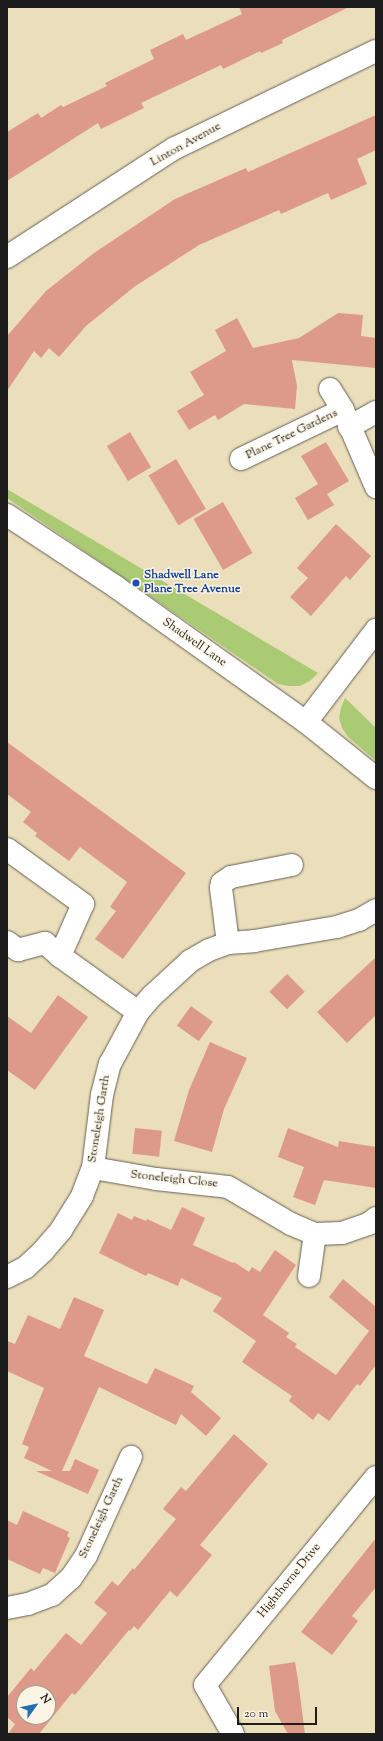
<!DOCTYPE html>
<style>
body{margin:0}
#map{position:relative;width:383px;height:1741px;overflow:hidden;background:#ebdebb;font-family:"Sorts Mill Goudy",serif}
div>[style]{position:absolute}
.green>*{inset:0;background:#aacb73}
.building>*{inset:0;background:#de9a89;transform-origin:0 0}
.roads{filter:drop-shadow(0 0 1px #646054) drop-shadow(0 0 1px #646054)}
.minor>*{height:22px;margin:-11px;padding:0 11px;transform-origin:11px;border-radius:11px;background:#fff}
.dots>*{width:11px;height:11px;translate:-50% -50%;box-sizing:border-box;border:2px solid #fcf5e5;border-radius:50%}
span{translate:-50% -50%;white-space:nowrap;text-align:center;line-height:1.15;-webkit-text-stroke:3px #fcf5e5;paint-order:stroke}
.street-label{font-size:12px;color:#1c1c1c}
.transit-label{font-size:12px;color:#164399;font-weight:700}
.left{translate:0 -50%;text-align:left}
.frame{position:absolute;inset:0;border:8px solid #1c1c1c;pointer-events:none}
.north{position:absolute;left:16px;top:1685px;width:40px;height:40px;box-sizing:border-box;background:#fcf5e5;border:1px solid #a29e95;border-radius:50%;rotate:57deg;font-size:11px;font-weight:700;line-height:16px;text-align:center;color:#1c1c1c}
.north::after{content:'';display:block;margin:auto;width:14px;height:18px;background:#1f6fb2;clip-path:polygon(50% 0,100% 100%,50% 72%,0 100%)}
.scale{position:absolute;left:237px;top:1707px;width:80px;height:18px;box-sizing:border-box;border:2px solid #1c1c1c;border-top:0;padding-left:5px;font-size:12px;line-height:14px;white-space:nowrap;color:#1c1c1c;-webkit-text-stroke:3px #fcf5e5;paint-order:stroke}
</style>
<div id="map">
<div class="green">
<i style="clip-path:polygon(7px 489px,318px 673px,310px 681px,300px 686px,289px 686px,278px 684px,7px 498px)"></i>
<i style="clip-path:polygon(345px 698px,376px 728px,376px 761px,348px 737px,342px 728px,339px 718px,341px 708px)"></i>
</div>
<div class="building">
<i style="clip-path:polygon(239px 7px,349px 7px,282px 40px,283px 43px,261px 53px,260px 51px,223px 69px,221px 65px,141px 103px,144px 108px,101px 129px,98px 123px,7px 181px,7px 132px,38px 113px,41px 118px,61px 105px,63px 107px,107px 86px,105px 83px,154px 59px,150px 50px,183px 34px,186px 40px,242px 14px)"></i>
<i style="clip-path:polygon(376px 115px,376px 150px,357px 159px,367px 184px,331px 200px,328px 193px,281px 214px,279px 210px,199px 245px,134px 287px,86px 326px,59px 357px,49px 348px,41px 358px,34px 351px,7px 391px,7px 336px,46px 291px,94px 253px,175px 199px,246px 168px,248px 172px)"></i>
<i style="clip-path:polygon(338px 313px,363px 315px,361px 336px,376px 338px,376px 368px,292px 360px,297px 386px,295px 409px,244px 404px,218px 420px,215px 415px,189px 430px,177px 411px,204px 395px,190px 372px,226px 351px,215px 330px,237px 318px,253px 348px,299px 338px)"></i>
<i style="left:130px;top:432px;width:41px;height:27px;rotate:59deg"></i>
<i style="clip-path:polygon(326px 442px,349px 481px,327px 494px,334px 505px,308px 520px,295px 498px,318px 484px,301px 456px)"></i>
<i style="left:176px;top:459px;width:58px;height:32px;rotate:59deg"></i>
<i style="left:223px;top:502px;width:59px;height:34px;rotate:60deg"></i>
<i style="clip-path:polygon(336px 524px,371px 556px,350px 580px,346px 576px,311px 616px,290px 597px,308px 578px,297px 568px)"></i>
<i style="clip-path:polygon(7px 742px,186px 873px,123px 959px,95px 939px,116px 911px,110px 907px,127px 882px,80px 847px,69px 861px,35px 836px,37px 833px,23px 822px,31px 812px,7px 794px)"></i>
<i style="clip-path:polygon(376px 957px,376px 1015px,347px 1043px,317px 1012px)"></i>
<i style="left:287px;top:974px;width:25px;height:25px;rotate:45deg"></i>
<i style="clip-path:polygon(58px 995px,88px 1017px,35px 1090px,7px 1070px,7px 1016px,31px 1033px)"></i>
<i style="left:191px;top:1006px;width:27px;height:24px;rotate:36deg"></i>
<i style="clip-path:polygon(210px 1042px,247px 1058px,224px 1109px,212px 1152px,174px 1141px,189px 1090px)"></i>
<i style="left:135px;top:1128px;width:27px;height:26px;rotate:6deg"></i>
<i style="clip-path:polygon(288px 1128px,338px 1147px,339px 1141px,376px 1147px,376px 1188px,324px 1180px,315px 1205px,293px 1197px,304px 1167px,278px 1157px)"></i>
<i style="clip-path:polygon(182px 1207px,205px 1218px,193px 1245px,233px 1263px,234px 1262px,249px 1272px,252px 1267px,260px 1272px,275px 1250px,296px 1265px,263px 1315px,289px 1333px,286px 1337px,297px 1344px,295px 1347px,336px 1375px,369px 1331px,329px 1297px,343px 1279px,376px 1307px,376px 1365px,360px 1386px,357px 1384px,329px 1421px,318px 1413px,313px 1420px,289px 1401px,292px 1396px,242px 1362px,256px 1341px,213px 1311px,222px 1298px,181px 1278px,178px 1286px,148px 1273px,146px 1276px,99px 1253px,118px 1213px,132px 1220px,134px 1216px,146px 1221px,147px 1219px,171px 1230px)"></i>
<i style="clip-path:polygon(74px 1297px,104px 1310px,84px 1356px,147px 1384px,155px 1368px,194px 1386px,191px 1392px,221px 1418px,206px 1436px,181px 1414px,176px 1425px,99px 1387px,62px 1471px,70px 1471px,75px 1459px,99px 1470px,88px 1494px,36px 1471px,52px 1471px,24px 1458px,29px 1447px,22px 1444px,44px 1388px,7px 1371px,7px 1341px,15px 1344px,28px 1315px,60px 1329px)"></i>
<i style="clip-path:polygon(evenodd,234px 1434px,268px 1464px,200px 1545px,212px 1555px,177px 1597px,170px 1591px,138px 1630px,134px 1626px,130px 1631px,129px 1630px,75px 1695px,72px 1693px,39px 1734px,8px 1734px,15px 1724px,7px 1717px,7px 1697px,31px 1668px,34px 1671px,66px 1633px,81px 1645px,107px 1613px,94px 1603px,112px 1581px,118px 1586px,133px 1568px,134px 1570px,176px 1519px,163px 1509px,181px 1487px,186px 1491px,234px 1434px,24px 1693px,48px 1693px,48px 1717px,24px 1717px,24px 1693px)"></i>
<i style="clip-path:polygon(23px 1511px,69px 1532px,67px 1536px,70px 1538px,55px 1573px,43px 1568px,40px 1574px,7px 1559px,7px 1520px,17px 1525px)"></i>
<i style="clip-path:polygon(376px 1538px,376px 1587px,352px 1616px,358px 1621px,332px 1655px,301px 1632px)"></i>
<i style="clip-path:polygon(295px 1662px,298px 1680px,305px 1734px,288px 1734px,275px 1711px,269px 1666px)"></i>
</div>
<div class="roads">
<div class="minor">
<i style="left:7px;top:257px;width:200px;rotate:-33deg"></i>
<i style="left:175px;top:148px;width:223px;rotate:-25.8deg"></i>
<i style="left:330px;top:389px;width:25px;rotate:58deg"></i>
<i style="left:349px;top:427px;width:31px;rotate:-29deg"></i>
<i style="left:241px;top:459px;width:113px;rotate:-25.7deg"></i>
<i style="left:343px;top:410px;width:84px;rotate:66.8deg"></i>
<i style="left:7px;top:515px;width:131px;rotate:33.4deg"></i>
<i style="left:116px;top:587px;width:233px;rotate:35.4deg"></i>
<i style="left:306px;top:722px;width:90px;rotate:38.7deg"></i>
<i style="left:306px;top:722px;width:116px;rotate:-52.7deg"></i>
<i style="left:7px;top:849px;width:94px;rotate:35.9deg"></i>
<i style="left:83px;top:904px;width:57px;rotate:113.9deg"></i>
<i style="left:7px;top:942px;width:14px;rotate:36deg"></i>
<i style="left:18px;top:950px;width:28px;rotate:-15deg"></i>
<i style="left:45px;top:943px;width:20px;rotate:41deg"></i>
<i style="left:60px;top:956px;width:96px;rotate:35.7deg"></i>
<i style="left:228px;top:943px;width:55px;rotate:-97.3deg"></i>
<i style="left:221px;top:888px;width:5px;rotate:-79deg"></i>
<i style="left:222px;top:883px;width:11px;rotate:-34deg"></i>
<i style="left:231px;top:877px;width:62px;rotate:-11.1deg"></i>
<i style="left:93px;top:1168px;width:64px;rotate:9.9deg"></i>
<i style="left:156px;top:1179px;width:72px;rotate:6.3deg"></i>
<i style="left:228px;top:1187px;width:73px;rotate:30.4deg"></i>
<i style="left:291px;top:1224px;width:26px;rotate:23deg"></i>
<i style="left:315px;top:1234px;width:27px;rotate:-2deg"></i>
<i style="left:342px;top:1233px;width:28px;rotate:-19deg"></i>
<i style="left:368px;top:1224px;width:10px;rotate:-37deg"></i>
<i style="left:309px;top:1276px;width:42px;rotate:-81.9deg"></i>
<i style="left:7px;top:1277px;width:20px;rotate:-27deg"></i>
<i style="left:25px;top:1268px;width:25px;rotate:-43deg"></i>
<i style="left:43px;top:1251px;width:28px;rotate:-49deg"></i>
<i style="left:61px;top:1230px;width:40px;rotate:-58deg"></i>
<i style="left:82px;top:1196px;width:30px;rotate:-69deg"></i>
<i style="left:93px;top:1168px;width:74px;rotate:-83deg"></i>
<i style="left:102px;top:1095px;width:32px;rotate:-76deg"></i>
<i style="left:110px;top:1064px;width:59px;rotate:-61.7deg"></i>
<i style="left:138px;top:1012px;width:21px;rotate:-49deg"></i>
<i style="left:152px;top:996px;width:52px;rotate:-42.6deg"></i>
<i style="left:190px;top:961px;width:22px;rotate:-30deg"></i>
<i style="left:209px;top:950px;width:20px;rotate:-20deg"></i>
<i style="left:228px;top:943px;width:26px;rotate:-4deg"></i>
<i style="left:254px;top:941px;width:84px;rotate:-9.6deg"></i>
<i style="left:337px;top:927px;width:23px;rotate:-18deg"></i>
<i style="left:359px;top:920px;width:20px;rotate:-30deg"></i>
<i style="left:7px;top:1608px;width:21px;rotate:-11deg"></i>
<i style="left:28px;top:1604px;width:26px;rotate:-21deg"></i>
<i style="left:52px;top:1595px;width:25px;rotate:-42deg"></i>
<i style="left:71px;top:1578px;width:27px;rotate:-56deg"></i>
<i style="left:86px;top:1556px;width:109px;rotate:-65.6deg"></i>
<i style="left:233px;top:1734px;width:56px;rotate:-119.7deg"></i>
<i style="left:205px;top:1685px;width:269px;rotate:-50.6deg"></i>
</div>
</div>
<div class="dots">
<i style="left:136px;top:583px;background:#1a4fb4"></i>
</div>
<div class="street-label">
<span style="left:186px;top:145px;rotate:-29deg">Linton Avenue</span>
<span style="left:292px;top:435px;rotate:-26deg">Plane Tree Gardens</span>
<span style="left:194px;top:643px;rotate:35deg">Shadwell Lane</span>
<span style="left:100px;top:1119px;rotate:-81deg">Stoneleigh Garth</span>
<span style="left:174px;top:1180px;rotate:6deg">Stoneleigh Close</span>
<span style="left:102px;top:1518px;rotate:-65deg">Stoneleigh Garth</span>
<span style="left:290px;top:1581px;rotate:-51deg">Highthorne Drive</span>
</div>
<div class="transit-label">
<span class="left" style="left:144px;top:583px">Shadwell Lane<br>Plane Tree Avenue</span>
</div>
<div class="frame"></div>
<div class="north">N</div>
<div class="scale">20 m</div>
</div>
